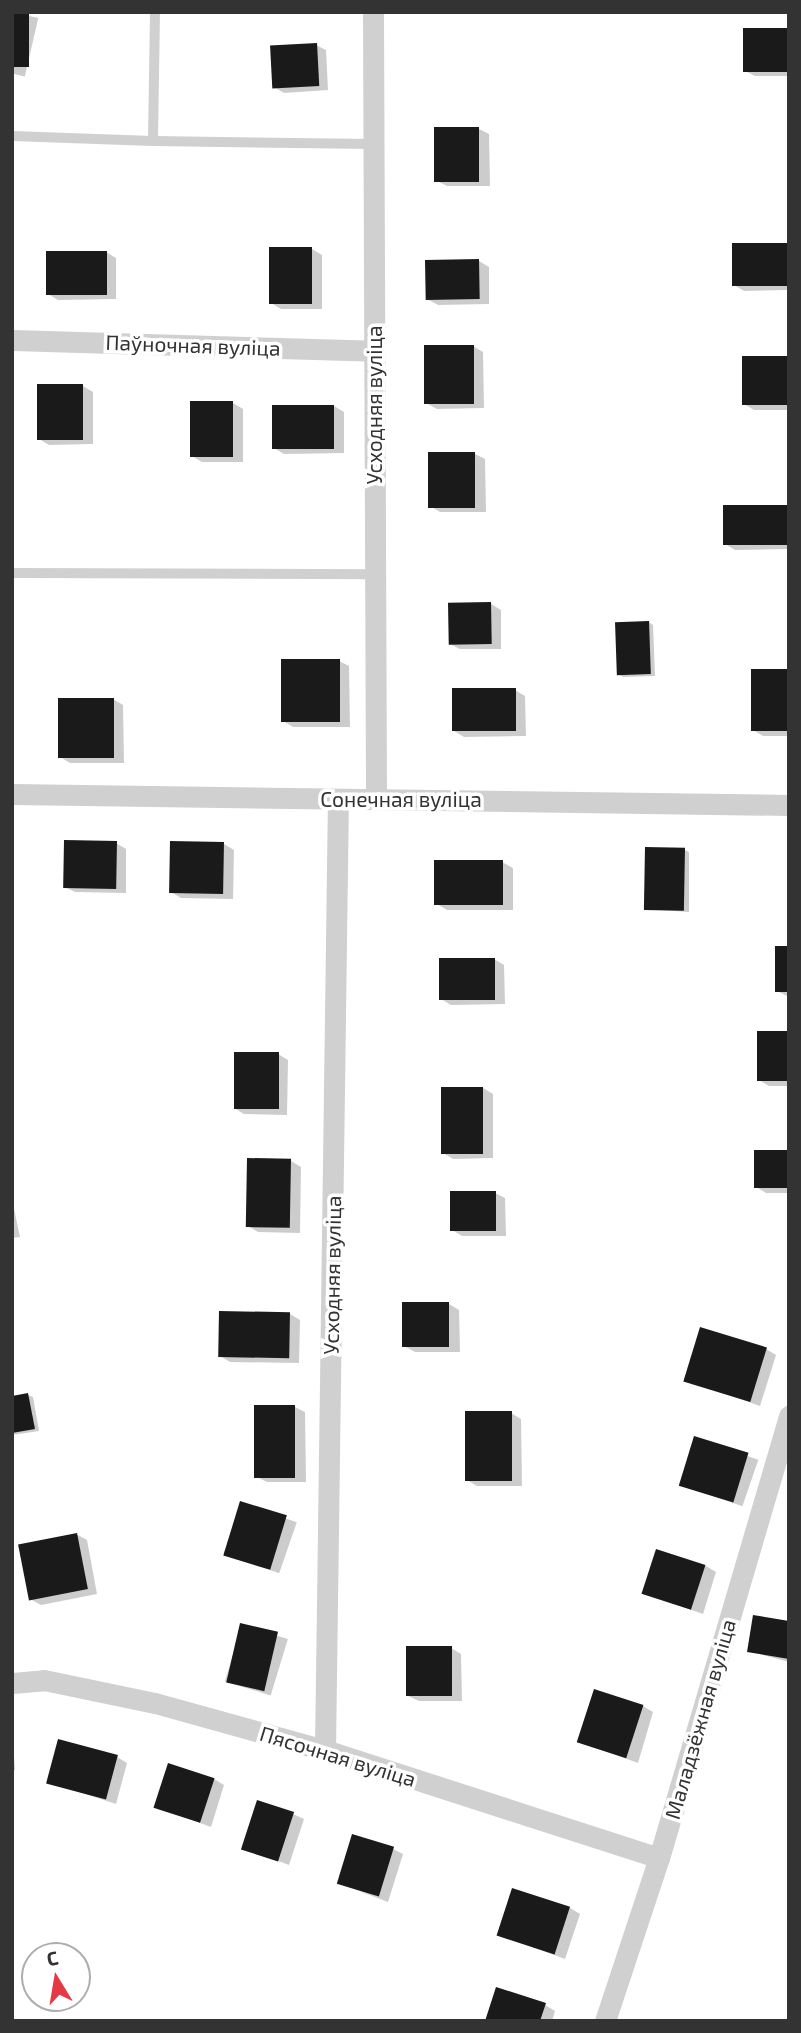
<!DOCTYPE html>
<meta charset="utf-8">
<style>
body{margin:0}
#map{position:relative;width:801px;height:2033px;overflow:hidden;background:#fff;font-family:"Exo 2",sans-serif}
div>[style]{position:absolute}
.shadow>*{inset:0;background:#0003;transform-origin:0 0}
.building>*{inset:0;background:#1a1a1a;transform-origin:0 0}
.lane>*{height:10px;margin:-5px;padding:0 5px;transform-origin:5px;border-radius:5px;background:#d0d0d0}
.street>*{height:21px;margin:-10.5px;padding:0 10.5px;transform-origin:10.5px;border-radius:10.5px;background:#d0d0d0}
span{translate:-50% -50%;white-space:nowrap;text-align:center;line-height:1.15;-webkit-text-stroke:7px #fff;paint-order:stroke}
.street-label{font-size:21px;color:#333}
.frame{position:absolute;inset:0;border:14px solid #333;pointer-events:none}
.north{position:absolute;left:21px;top:1942px;width:70px;height:70px;box-sizing:border-box;background:#fff;border:2px solid #adadad;border-radius:50%;rotate:349deg;font-size:19px;font-weight:700;line-height:28px;text-align:center;color:#333}
.north::after{content:'';display:block;margin:auto;width:24px;height:32px;background:#e63946;clip-path:polygon(50% 0,100% 100%,50% 72%,0 100%)}
</style>
<div id="map">
<div class="shadow">
<i style="left:12px;top:12px;width:27px;height:60px;rotate:13deg"></i>
<i style="clip-path:polygon(789px 29px,789px 76px,755px 76px,745px 71px)"></i>
<i style="clip-path:polygon(316px 45px,326px 50px,328px 90px,284px 93px,274px 87px)"></i>
<i style="clip-path:polygon(479px 129px,489px 134px,490px 186px,447px 186px,437px 181px)"></i>
<i style="clip-path:polygon(789px 244px,789px 290px,744px 291px,734px 285px)"></i>
<i style="clip-path:polygon(312px 249px,322px 255px,322px 309px,281px 309px,271px 303px)"></i>
<i style="clip-path:polygon(106px 252px,116px 258px,116px 299px,58px 300px,48px 294px)"></i>
<i style="clip-path:polygon(479px 261px,489px 267px,489px 304px,438px 305px,427px 299px)"></i>
<i style="clip-path:polygon(473px 346px,483px 352px,484px 408px,437px 409px,426px 403px)"></i>
<i style="clip-path:polygon(789px 358px,789px 410px,754px 410px,744px 404px)"></i>
<i style="clip-path:polygon(83px 386px,93px 392px,93px 444px,49px 445px,39px 439px)"></i>
<i style="clip-path:polygon(233px 403px,243px 409px,243px 462px,202px 462px,192px 456px)"></i>
<i style="clip-path:polygon(334px 406px,344px 412px,344px 453px,284px 454px,274px 448px)"></i>
<i style="clip-path:polygon(475px 454px,485px 459px,486px 512px,440px 512px,430px 506px)"></i>
<i style="clip-path:polygon(789px 507px,789px 549px,735px 550px,725px 544px)"></i>
<i style="clip-path:polygon(491px 604px,501px 610px,501px 649px,460px 649px,450px 644px)"></i>
<i style="clip-path:polygon(649px 622px,653px 625px,655px 676px,623px 677px,618px 674px)"></i>
<i style="clip-path:polygon(339px 661px,349px 666px,350px 727px,293px 727px,283px 721px)"></i>
<i style="clip-path:polygon(789px 670px,789px 736px,763px 736px,753px 730px)"></i>
<i style="clip-path:polygon(515px 690px,525px 696px,526px 736px,464px 737px,454px 731px)"></i>
<i style="clip-path:polygon(113px 699px,123px 705px,124px 763px,70px 763px,60px 757px)"></i>
<i style="clip-path:polygon(116px 843px,126px 849px,126px 893px,75px 892px,65px 887px)"></i>
<i style="clip-path:polygon(224px 844px,234px 850px,233px 899px,181px 898px,171px 892px)"></i>
<i style="clip-path:polygon(685px 850px,689px 852px,689px 912px,646px 909px)"></i>
<i style="clip-path:polygon(502px 862px,513px 868px,513px 910px,447px 910px,437px 904px)"></i>
<i style="clip-path:polygon(789px 948px,789px 996px,787px 996px,777px 991px)"></i>
<i style="clip-path:polygon(494px 959px,504px 965px,505px 1004px,451px 1005px,441px 999px)"></i>
<i style="clip-path:polygon(789px 1033px,789px 1086px,769px 1086px,759px 1080px)"></i>
<i style="clip-path:polygon(278px 1054px,288px 1060px,287px 1115px,244px 1114px,234px 1108px)"></i>
<i style="clip-path:polygon(483px 1088px,493px 1094px,493px 1158px,453px 1159px,443px 1153px)"></i>
<i style="clip-path:polygon(789px 1151px,789px 1193px,766px 1193px,756px 1187px)"></i>
<i style="clip-path:polygon(291px 1161px,301px 1167px,300px 1233px,258px 1232px,248px 1226px)"></i>
<i style="clip-path:polygon(495px 1193px,505px 1198px,506px 1236px,462px 1236px,452px 1230px)"></i>
<i style="clip-path:polygon(12px 1199px,20px 1237px,12px 1238px)"></i>
<i style="clip-path:polygon(449px 1304px,459px 1310px,460px 1352px,415px 1352px,404px 1346px)"></i>
<i style="clip-path:polygon(290px 1314px,300px 1320px,299px 1363px,230px 1362px,220px 1356px)"></i>
<i style="clip-path:polygon(766px 1349px,776px 1355px,760px 1406px,685px 1380px)"></i>
<i style="clip-path:polygon(28px 1395px,33px 1397px,39px 1431px,12px 1435px,12px 1398px)"></i>
<i style="clip-path:polygon(295px 1407px,305px 1412px,306px 1482px,267px 1482px,257px 1477px)"></i>
<i style="clip-path:polygon(511px 1413px,521px 1419px,522px 1486px,477px 1486px,467px 1480px)"></i>
<i style="left:695px;top:1438px;width:67px;height:49px;rotate:19deg"></i>
<i style="left:241px;top:1503px;width:59px;height:54px;rotate:19deg"></i>
<i style="clip-path:polygon(76px 1534px,87px 1540px,97px 1594px,41px 1605px,30px 1599px)"></i>
<i style="clip-path:polygon(706px 1566px,716px 1572px,703px 1614px,644px 1593px)"></i>
<i style="clip-path:polygon(789px 1622px,789px 1662px,748px 1651px)"></i>
<i style="left:242px;top:1625px;width:48px;height:59px;rotate:17deg"></i>
<i style="clip-path:polygon(451px 1648px,461px 1654px,462px 1701px,419px 1701px,408px 1696px)"></i>
<i style="clip-path:polygon(643px 1706px,653px 1712px,638px 1763px,580px 1742px)"></i>
<i style="clip-path:polygon(12px 1730px,15px 1770px,12px 1771px)"></i>
<i style="clip-path:polygon(117px 1757px,127px 1763px,116px 1804px,48px 1782px)"></i>
<i style="clip-path:polygon(214px 1779px,224px 1785px,211px 1827px,156px 1807px)"></i>
<i style="clip-path:polygon(293px 1814px,304px 1819px,289px 1865px,243px 1848px)"></i>
<i style="clip-path:polygon(393px 1849px,403px 1854px,388px 1902px,338px 1883px)"></i>
<i style="clip-path:polygon(570px 1908px,580px 1914px,565px 1959px,499px 1935px)"></i>
<i style="clip-path:polygon(545px 2005px,555px 2011px,552px 2021px,487px 2021px)"></i>
</div>
<div class="building">
<i style="left:12px;top:12px;width:17px;height:55px"></i>
<i style="left:743px;top:28px;width:46px;height:44px"></i>
<i style="left:317px;top:43px;width:43px;height:47px;rotate:87deg"></i>
<i style="left:434px;top:127px;width:45px;height:55px"></i>
<i style="left:732px;top:243px;width:57px;height:43px"></i>
<i style="left:269px;top:247px;width:43px;height:57px"></i>
<i style="left:46px;top:251px;width:61px;height:44px"></i>
<i style="left:479px;top:259px;width:40px;height:54px;rotate:89deg"></i>
<i style="left:424px;top:345px;width:50px;height:59px"></i>
<i style="left:742px;top:356px;width:47px;height:49px"></i>
<i style="left:37px;top:384px;width:46px;height:56px"></i>
<i style="left:233px;top:401px;width:56px;height:43px;rotate:90deg"></i>
<i style="left:272px;top:405px;width:62px;height:44px"></i>
<i style="left:428px;top:452px;width:47px;height:56px"></i>
<i style="left:723px;top:505px;width:66px;height:40px"></i>
<i style="left:491px;top:602px;width:42px;height:43px;rotate:89deg"></i>
<i style="left:649px;top:621px;width:53px;height:34px;rotate:88deg"></i>
<i style="left:281px;top:659px;width:59px;height:63px"></i>
<i style="left:751px;top:669px;width:38px;height:62px"></i>
<i style="left:516px;top:688px;width:43px;height:64px;rotate:90deg"></i>
<i style="left:58px;top:698px;width:56px;height:60px"></i>
<i style="left:64px;top:840px;width:53px;height:48px;rotate:1deg"></i>
<i style="left:170px;top:841px;width:54px;height:52px;rotate:1deg"></i>
<i style="left:645px;top:847px;width:40px;height:63px;rotate:1deg"></i>
<i style="left:503px;top:860px;width:45px;height:69px;rotate:90deg"></i>
<i style="left:775px;top:946px;width:14px;height:46px"></i>
<i style="left:439px;top:958px;width:56px;height:42px"></i>
<i style="left:789px;top:1031px;width:50px;height:32px;rotate:90deg"></i>
<i style="left:234px;top:1052px;width:45px;height:57px"></i>
<i style="left:441px;top:1087px;width:42px;height:67px"></i>
<i style="left:754px;top:1150px;width:35px;height:38px"></i>
<i style="left:247px;top:1158px;width:44px;height:69px;rotate:1deg"></i>
<i style="left:450px;top:1191px;width:46px;height:40px"></i>
<i style="left:402px;top:1302px;width:47px;height:45px"></i>
<i style="left:219px;top:1311px;width:71px;height:46px;rotate:1deg"></i>
<i style="left:700px;top:1327px;width:70px;height:57px;rotate:17deg"></i>
<i style="clip-path:polygon(28px 1393px,35px 1429px,12px 1433px,12px 1396px)"></i>
<i style="left:254px;top:1405px;width:41px;height:73px"></i>
<i style="left:465px;top:1411px;width:47px;height:70px"></i>
<i style="left:694px;top:1436px;width:57px;height:52px;rotate:17deg"></i>
<i style="left:240px;top:1501px;width:49px;height:57px;rotate:17deg"></i>
<i style="left:77px;top:1533px;width:57px;height:60px;rotate:79deg"></i>
<i style="left:656px;top:1549px;width:52px;height:47px;rotate:18deg"></i>
<i style="clip-path:polygon(753px 1615px,789px 1621px,789px 1659px,747px 1652px)"></i>
<i style="left:240px;top:1623px;width:39px;height:61px;rotate:13deg"></i>
<i style="left:452px;top:1646px;width:50px;height:46px;rotate:90deg"></i>
<i style="left:594px;top:1689px;width:52px;height:56px;rotate:18deg"></i>
<i style="left:58px;top:1739px;width:62px;height:46px;rotate:15deg"></i>
<i style="left:168px;top:1763px;width:49px;height:47px;rotate:18deg"></i>
<i style="left:257px;top:1800px;width:39px;height:52px;rotate:18deg"></i>
<i style="left:352px;top:1834px;width:44px;height:52px;rotate:17deg"></i>
<i style="left:512px;top:1888px;width:61px;height:50px;rotate:18deg"></i>
<i style="clip-path:polygon(496px 1987px,546px 2003px,540px 2021px,485px 2021px)"></i>
</div>
<div class="lane">
<i style="left:155px;top:12px;width:129px;rotate:90.9deg"></i>
<i style="left:153px;top:141px;width:220px;rotate:0.8deg"></i>
<i style="left:12px;top:136px;width:141px;rotate:2deg"></i>
<i style="left:12px;top:573px;width:363px;rotate:0.2deg"></i>
</div>
<div class="street">
<i style="left:373px;top:12px;width:785px;rotate:89.78deg"></i>
<i style="left:12px;top:340px;width:362px;rotate:1.7deg"></i>
<i style="left:12px;top:794px;width:777px;rotate:0.81deg"></i>
<i style="left:12px;top:1683px;width:32px;rotate:-5deg"></i>
<i style="left:44px;top:1680px;width:113px;rotate:11.7deg"></i>
<i style="left:155px;top:1703px;width:176px;rotate:15.5deg"></i>
<i style="left:325px;top:1750px;width:351px;rotate:17.9deg"></i>
<i style="left:325px;top:1750px;width:950px;rotate:-89.22deg"></i>
<i style="left:605px;top:2021px;width:172px;rotate:-71.7deg"></i>
<i style="left:659px;top:1858px;width:461px;rotate:-73.6deg"></i>
</div>
<div class="street-label">
<span style="left:193px;top:345px;rotate:2deg">Паўночная вуліца</span>
<span style="left:374px;top:405px;rotate:-90deg">Усходняя вуліца</span>
<span style="left:401px;top:799px">Сонечная вуліца</span>
<span style="left:332px;top:1275px;rotate:-89deg">Усходняя вуліца</span>
<span style="left:700px;top:1719px;rotate:-74deg">Маладзёжная вуліца</span>
<span style="left:338px;top:1756px;rotate:17deg">Пясочная вуліца</span>
</div>
<div class="frame"></div>
<div class="north">С</div>
</div>
